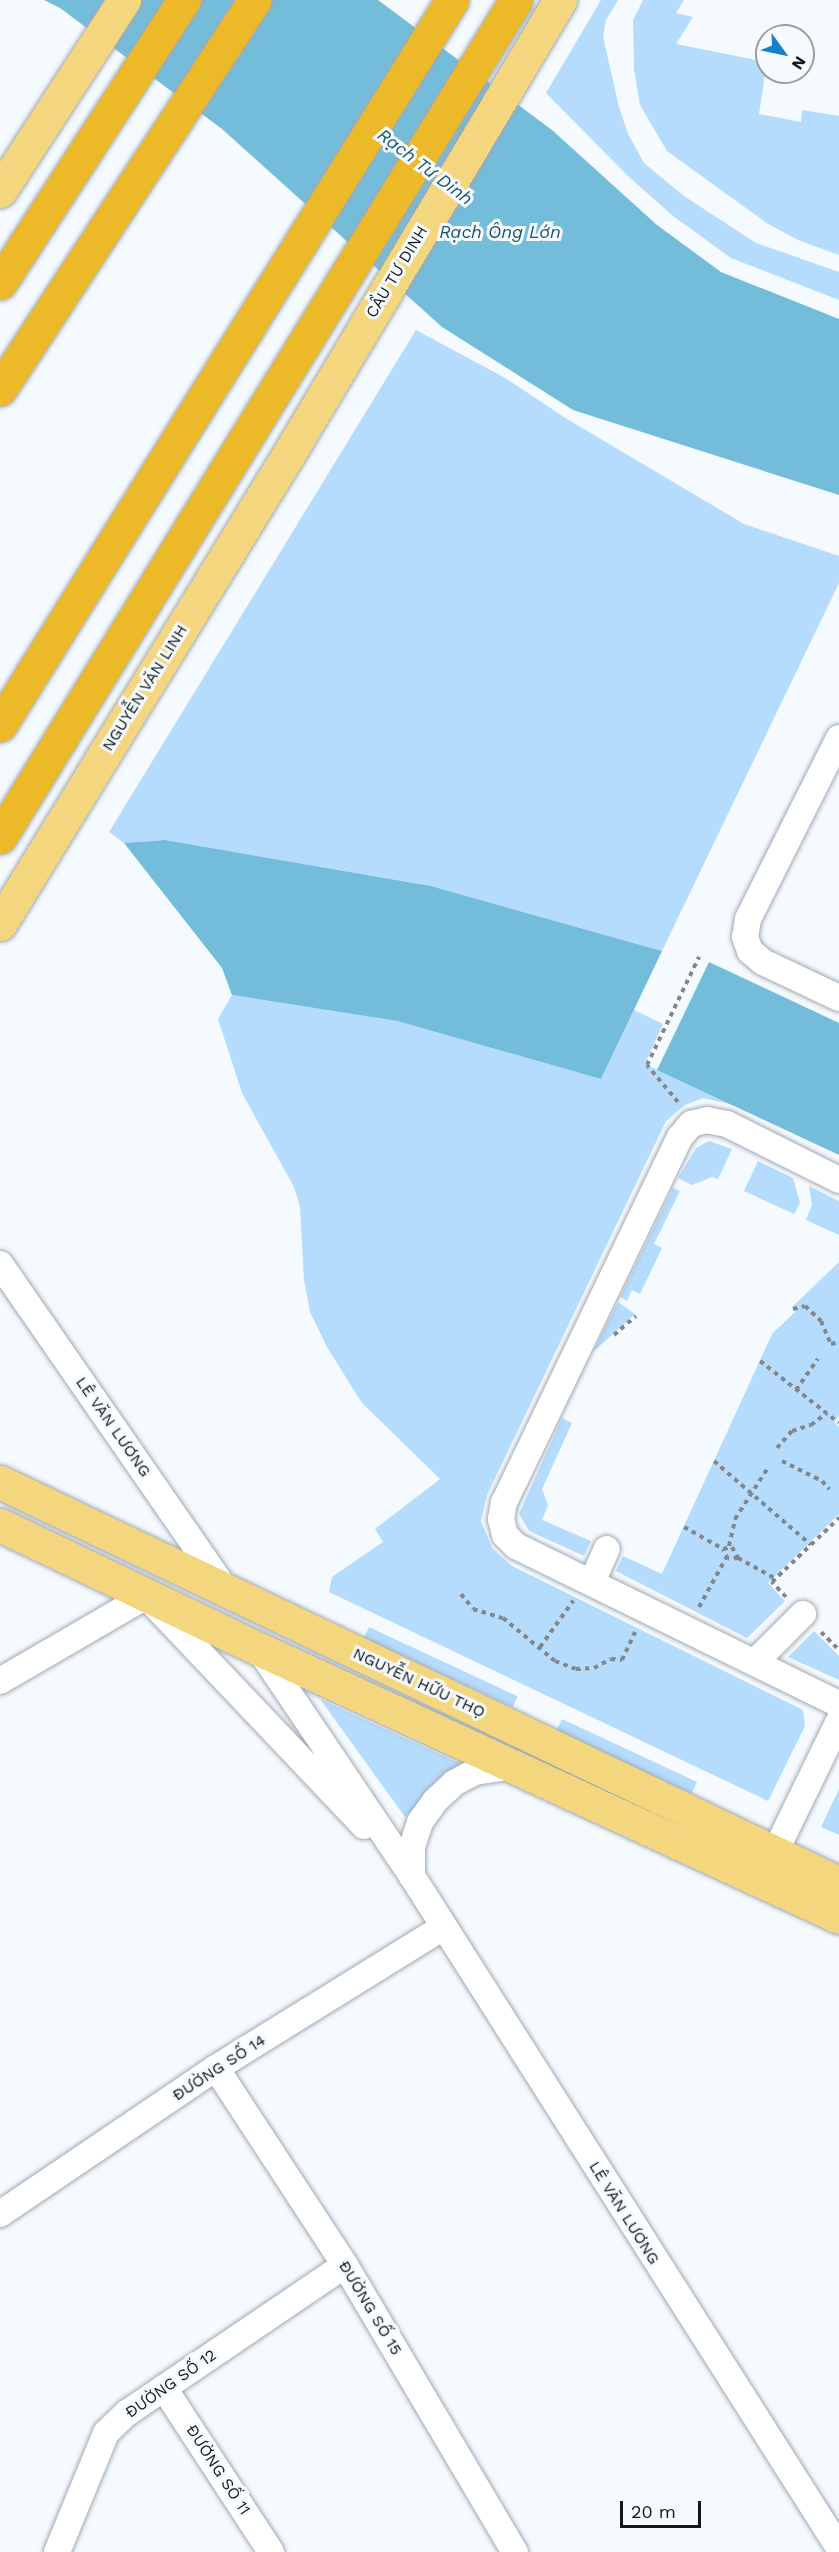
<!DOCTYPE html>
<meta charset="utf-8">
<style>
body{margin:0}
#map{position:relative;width:839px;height:2552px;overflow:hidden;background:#f5faff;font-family:"Work Sans",sans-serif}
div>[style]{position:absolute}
.green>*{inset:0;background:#b5dbfd;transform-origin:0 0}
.water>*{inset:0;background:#73bddb}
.path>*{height:4px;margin-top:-2px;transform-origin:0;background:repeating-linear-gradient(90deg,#83878a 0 4.5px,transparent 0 9px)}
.roads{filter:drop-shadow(0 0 2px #a1a9b0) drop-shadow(0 0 2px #a1a9b0)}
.minor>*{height:26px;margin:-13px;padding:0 13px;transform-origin:13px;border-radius:13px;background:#fff}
.major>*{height:33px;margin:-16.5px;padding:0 16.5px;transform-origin:16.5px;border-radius:16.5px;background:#f4d67e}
.highway>*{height:33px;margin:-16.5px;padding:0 16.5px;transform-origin:16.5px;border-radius:16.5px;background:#ecba28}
span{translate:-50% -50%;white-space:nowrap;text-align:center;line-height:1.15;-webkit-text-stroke:6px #f5faff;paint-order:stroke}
.street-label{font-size:16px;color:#141719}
.water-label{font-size:18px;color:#1a556a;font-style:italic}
.north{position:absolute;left:755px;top:24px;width:60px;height:60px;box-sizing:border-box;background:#f5faff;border:2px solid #9b9fa3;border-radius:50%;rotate:123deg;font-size:16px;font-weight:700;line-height:24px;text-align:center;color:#141719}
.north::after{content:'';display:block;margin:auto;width:21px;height:27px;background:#1680ca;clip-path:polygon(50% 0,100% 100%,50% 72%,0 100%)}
.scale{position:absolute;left:620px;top:2501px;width:81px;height:27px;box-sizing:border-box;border:3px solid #141719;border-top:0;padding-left:8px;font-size:18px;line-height:21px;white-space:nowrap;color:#141719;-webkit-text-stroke:4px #f5faff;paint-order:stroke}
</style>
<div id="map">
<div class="green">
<i style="clip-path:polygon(601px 0,618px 0,606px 20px,603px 37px,619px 107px,628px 134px,644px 163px,684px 196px,756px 243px,839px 272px,839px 300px,731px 258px,673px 216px,629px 177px,546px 93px)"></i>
<i style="clip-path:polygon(643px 0,684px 0,676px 13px,693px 17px,676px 44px,767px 62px,759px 114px,801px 122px,802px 110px,839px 116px,839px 255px,798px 240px,768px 224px,667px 151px,640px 105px,634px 69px,633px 20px)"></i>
<i style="clip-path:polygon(416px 330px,507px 379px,567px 419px,744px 524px,839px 556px,839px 583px,662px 951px,431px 886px,165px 840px,124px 843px,109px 832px)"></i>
<i style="clip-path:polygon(232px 995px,397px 1021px,601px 1079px,634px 1010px,663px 1024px,645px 1064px,734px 1105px,703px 1098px,685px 1105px,666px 1121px,487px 1495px,481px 1521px,492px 1548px,512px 1566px,803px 1710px,805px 1726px,768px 1801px,329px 1592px,332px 1577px,383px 1542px,375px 1529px,440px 1479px,362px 1403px,327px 1347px,310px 1312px,304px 1280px,300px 1207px,294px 1187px,242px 1093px,218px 1019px)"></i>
<i style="clip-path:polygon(709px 1141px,732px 1149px,718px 1179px,712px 1177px,692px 1185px,678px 1178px,696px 1148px)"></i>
<i style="clip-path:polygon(758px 1161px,793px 1178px,800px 1203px,794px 1214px,744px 1191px)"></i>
<i style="clip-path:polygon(809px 1186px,839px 1201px,839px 1235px,806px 1220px,812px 1205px)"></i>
<i style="clip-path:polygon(673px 1188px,680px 1191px,654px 1244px,662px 1248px,640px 1294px,632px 1290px,627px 1301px,620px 1297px)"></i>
<i style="clip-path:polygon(839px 1262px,839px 1416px,834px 1422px,839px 1427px,839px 1514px,768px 1583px,785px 1601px,747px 1638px,616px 1571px,623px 1556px,662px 1574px,772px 1334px,796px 1311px,791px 1308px)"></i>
<i style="clip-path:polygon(618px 1302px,635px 1314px,593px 1352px)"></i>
<i style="clip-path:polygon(562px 1418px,572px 1423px,542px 1489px,548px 1505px,542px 1520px,591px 1541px,584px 1556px,529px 1531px,519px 1514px)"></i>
<i style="left:369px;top:1627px;width:164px;height:12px;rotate:25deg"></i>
<i style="clip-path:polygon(814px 1631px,839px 1656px,839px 1680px,788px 1657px)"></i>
<i style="clip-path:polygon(320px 1699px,461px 1764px,405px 1817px)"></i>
<i style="left:562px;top:1719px;width:149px;height:13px;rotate:25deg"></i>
<i style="clip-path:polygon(839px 1789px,839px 1835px,821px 1827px)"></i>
</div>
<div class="water">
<i style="clip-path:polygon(44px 0,378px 0,552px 130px,657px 225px,721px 272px,839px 319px,839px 495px,573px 410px,442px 327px,222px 129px,60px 8px)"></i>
<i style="clip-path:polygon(165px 840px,431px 886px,662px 951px,601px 1079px,397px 1021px,232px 995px,222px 968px,124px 843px)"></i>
<i style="clip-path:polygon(709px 962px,839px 1023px,839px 1155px,657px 1070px)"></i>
</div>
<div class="path">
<i style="left:678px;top:1102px;width:48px;rotate:-130deg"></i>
<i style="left:647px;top:1065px;width:120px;rotate:-64.3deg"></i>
<i style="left:793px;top:1309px;width:12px;rotate:-14deg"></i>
<i style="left:805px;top:1306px;width:22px;rotate:43deg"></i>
<i style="left:821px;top:1321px;width:25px;rotate:67deg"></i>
<i style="left:831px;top:1344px;width:8px;rotate:-14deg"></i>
<i style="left:614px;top:1335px;width:29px;rotate:-41deg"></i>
<i style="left:760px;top:1361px;width:100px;rotate:38.1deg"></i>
<i style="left:796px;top:1390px;width:38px;rotate:-55deg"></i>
<i style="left:777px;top:1448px;width:23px;rotate:-49deg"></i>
<i style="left:792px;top:1431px;width:20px;rotate:-18deg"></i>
<i style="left:811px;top:1425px;width:20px;rotate:-37deg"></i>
<i style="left:714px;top:1461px;width:128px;rotate:40.9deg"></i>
<i style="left:782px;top:1461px;width:45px;rotate:26.6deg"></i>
<i style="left:822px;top:1481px;width:11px;rotate:49deg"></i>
<i style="left:684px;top:1527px;width:45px;rotate:29.4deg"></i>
<i style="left:729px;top:1546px;width:28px;rotate:-77deg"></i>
<i style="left:735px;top:1519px;width:63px;rotate:-57.3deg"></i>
<i style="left:738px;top:1558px;width:10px;rotate:174deg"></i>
<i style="left:728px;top:1559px;width:11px;rotate:-117deg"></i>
<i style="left:723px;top:1549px;width:9px;rotate:-13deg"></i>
<i style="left:732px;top:1547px;width:13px;rotate:61deg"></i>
<i style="left:738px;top:1558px;width:43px;rotate:28.9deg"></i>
<i style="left:461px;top:1594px;width:19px;rotate:51deg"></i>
<i style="left:473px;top:1609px;width:31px;rotate:17deg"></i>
<i style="left:503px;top:1618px;width:67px;rotate:39.6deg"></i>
<i style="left:555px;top:1661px;width:22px;rotate:21deg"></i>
<i style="left:576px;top:1669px;width:18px;rotate:-3deg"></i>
<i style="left:594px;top:1668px;width:19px;rotate:-28deg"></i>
<i style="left:611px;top:1659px;width:11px;rotate:5deg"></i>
<i style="left:622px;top:1660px;width:31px;rotate:-65deg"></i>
<i style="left:786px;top:1597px;width:21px;rotate:-133deg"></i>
<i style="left:772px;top:1582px;width:93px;rotate:-43.7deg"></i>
<i style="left:699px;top:1607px;width:56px;rotate:-61.1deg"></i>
<i style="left:821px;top:1632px;width:25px;rotate:45deg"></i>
<i style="left:540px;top:1647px;width:57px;rotate:-54.3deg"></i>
</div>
<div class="roads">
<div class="minor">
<i style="left:839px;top:738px;width:203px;rotate:116.7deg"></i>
<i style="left:748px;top:919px;width:18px;rotate:99deg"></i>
<i style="left:745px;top:937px;width:15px;rotate:70deg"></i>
<i style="left:750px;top:951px;width:17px;rotate:40deg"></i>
<i style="left:763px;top:962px;width:84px;rotate:25.3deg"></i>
<i style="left:839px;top:1180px;width:125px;rotate:-153.4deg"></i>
<i style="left:727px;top:1124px;width:20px;rotate:-169deg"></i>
<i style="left:707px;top:1120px;width:16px;rotate:166deg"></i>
<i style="left:691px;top:1124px;width:17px;rotate:130deg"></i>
<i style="left:680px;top:1137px;width:405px;rotate:115.7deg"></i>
<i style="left:504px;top:1502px;width:17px;rotate:100deg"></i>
<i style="left:501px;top:1519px;width:16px;rotate:76deg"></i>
<i style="left:505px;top:1535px;width:16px;rotate:45deg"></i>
<i style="left:516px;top:1546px;width:360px;rotate:26.1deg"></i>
<i style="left:0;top:1264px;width:397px;rotate:55.3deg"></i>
<i style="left:592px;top:1582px;width:36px;rotate:-66deg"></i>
<i style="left:259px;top:1649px;width:274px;rotate:56deg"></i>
<i style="left:412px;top:1876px;width:796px;rotate:57.57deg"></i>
<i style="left:755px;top:1662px;width:68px;rotate:-45deg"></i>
<i style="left:0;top:1681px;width:169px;rotate:-30.2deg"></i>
<i style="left:146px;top:1596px;width:317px;rotate:46.5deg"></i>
<i style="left:775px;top:1852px;width:146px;rotate:-64deg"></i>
<i style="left:412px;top:1876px;width:29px;rotate:-90deg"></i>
<i style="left:412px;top:1847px;width:26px;rotate:-72deg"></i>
<i style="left:420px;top:1822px;width:26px;rotate:-54deg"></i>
<i style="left:435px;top:1801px;width:26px;rotate:-43deg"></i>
<i style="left:454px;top:1783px;width:24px;rotate:-28deg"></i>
<i style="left:475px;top:1772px;width:37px;rotate:-9deg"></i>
<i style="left:216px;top:2068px;width:235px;rotate:56.8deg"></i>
<i style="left:345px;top:2265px;width:334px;rotate:59.4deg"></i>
<i style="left:0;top:2214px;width:261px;rotate:-34.1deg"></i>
<i style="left:216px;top:2068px;width:267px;rotate:-31.8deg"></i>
<i style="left:164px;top:2388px;width:196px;rotate:56.9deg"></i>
<i style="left:57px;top:2552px;width:129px;rotate:-67.6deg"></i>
<i style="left:106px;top:2433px;width:29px;rotate:-44deg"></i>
<i style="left:127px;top:2413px;width:263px;rotate:-34.2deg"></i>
</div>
<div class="major">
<i style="left:0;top:191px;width:228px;rotate:-57deg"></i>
<i style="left:0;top:924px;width:554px;rotate:-58.43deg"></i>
<i style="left:290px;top:452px;width:527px;rotate:-59.15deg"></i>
<i style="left:0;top:1482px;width:930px;rotate:25.55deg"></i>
<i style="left:0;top:1525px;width:287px;rotate:25.6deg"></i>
<i style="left:259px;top:1649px;width:639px;rotate:24.8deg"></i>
</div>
<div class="highway">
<i style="left:0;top:283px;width:338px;rotate:-57deg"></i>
<i style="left:0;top:389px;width:465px;rotate:-56.8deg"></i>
<i style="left:0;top:725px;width:854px;rotate:-58.06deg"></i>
<i style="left:0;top:837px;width:983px;rotate:-58.35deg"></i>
</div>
</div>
<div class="street-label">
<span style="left:397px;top:272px;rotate:-59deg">CẦU TƯ DINH</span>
<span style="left:145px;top:688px;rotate:-58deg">NGUYỄN VĂN LINH</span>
<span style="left:113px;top:1427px;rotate:55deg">LÊ VĂN LƯƠNG</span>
<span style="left:419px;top:1683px;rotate:25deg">NGUYỄN HỮU THỌ</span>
<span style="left:219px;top:2068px;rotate:-33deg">ĐƯỜNG SỐ 14</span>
<span style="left:624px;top:2213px;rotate:58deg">LÊ VĂN LƯƠNG</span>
<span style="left:370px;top:2308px;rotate:59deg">ĐƯỜNG SỐ 15</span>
<span style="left:171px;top:2384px;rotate:-35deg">ĐƯỜNG SỐ 12</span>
<span style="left:218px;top:2470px;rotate:57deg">ĐƯỜNG SỐ 11</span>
</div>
<div class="water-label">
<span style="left:425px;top:167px;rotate:37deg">Rạch Tư Dinh</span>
<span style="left:500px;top:232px">Rạch Ông Lớn</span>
</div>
<div class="north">N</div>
<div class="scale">20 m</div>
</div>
